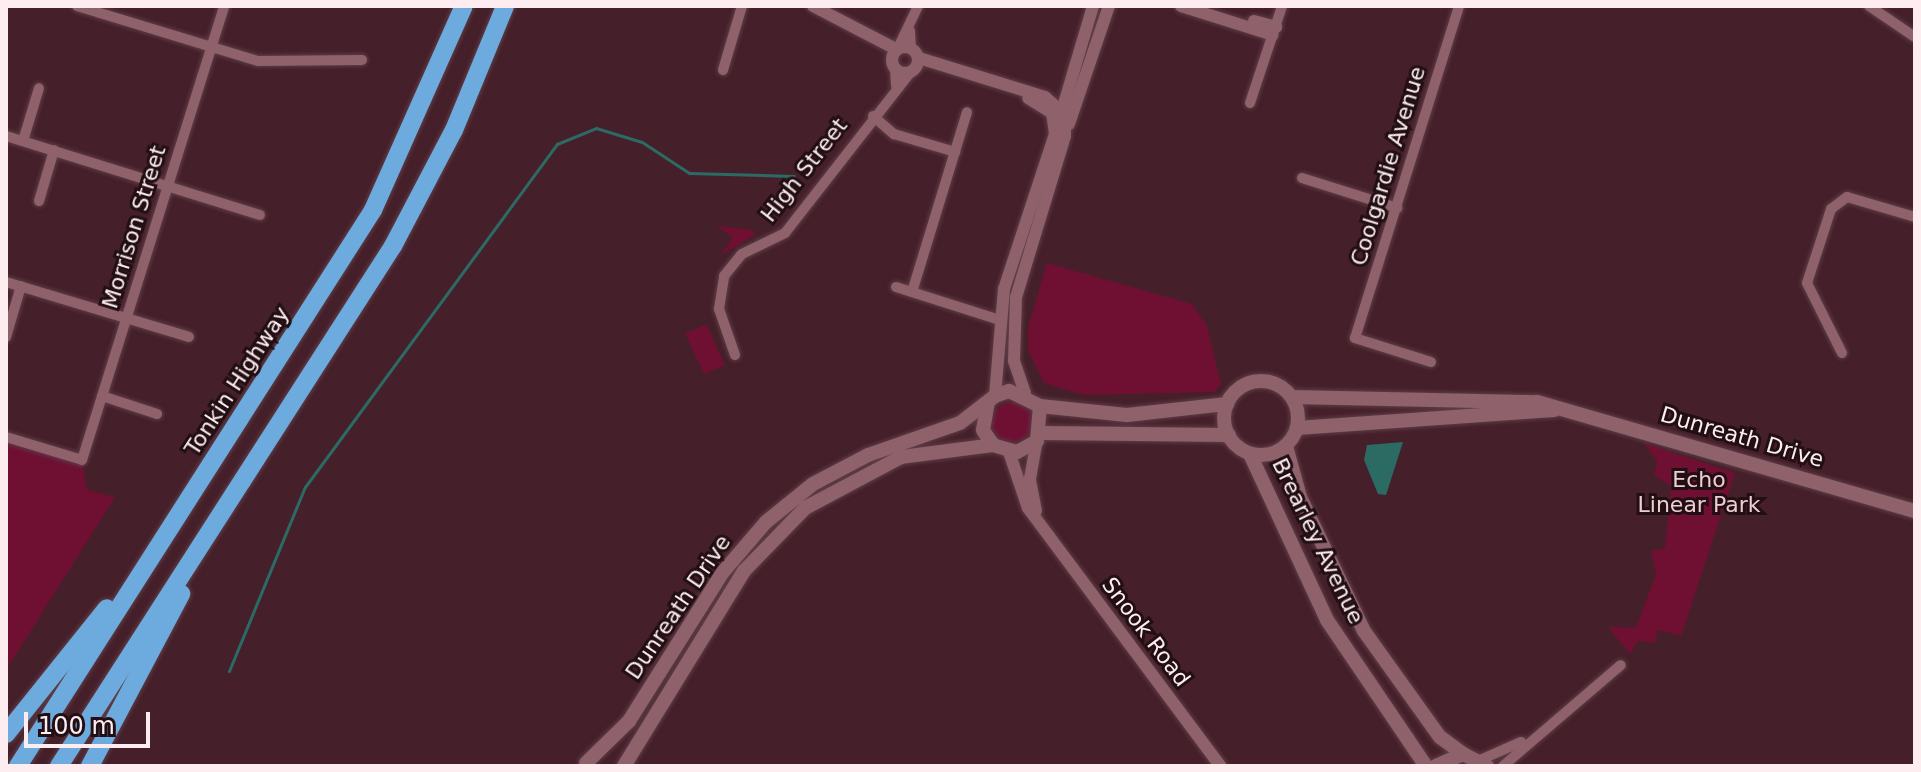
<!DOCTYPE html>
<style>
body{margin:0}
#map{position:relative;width:1921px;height:772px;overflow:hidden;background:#451f29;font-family:"DejaVu Sans",sans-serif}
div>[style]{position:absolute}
.green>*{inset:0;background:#6f1033;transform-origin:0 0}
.round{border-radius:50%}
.water>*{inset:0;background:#2c6b64}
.stream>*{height:3px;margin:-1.5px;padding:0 1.5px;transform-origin:1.5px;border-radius:1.5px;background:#2c6b64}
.roads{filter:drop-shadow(0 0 2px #5d3d47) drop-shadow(0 0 2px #5d3d47)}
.minor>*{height:10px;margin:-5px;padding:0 5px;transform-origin:5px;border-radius:5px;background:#8f616b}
.tertiary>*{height:12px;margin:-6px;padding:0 6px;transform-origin:6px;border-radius:6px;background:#8f616b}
.tertiary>.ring{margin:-6px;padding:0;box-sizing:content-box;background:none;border:12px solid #8f616b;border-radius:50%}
.secondary>*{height:14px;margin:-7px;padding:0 7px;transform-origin:7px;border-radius:7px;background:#8f616b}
.secondary>.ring{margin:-7px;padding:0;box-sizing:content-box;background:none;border:14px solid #8f616b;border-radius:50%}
.motorway>*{height:18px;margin:-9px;padding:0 9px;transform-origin:9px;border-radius:9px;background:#6daadd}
span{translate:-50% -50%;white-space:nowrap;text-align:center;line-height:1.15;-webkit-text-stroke:6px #210f13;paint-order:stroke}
.street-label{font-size:22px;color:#fdedf0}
.park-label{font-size:22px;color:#edccd2}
.frame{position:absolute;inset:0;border:8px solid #fdedf0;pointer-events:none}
.scale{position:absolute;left:24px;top:712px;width:126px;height:36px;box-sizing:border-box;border:4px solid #fdedf0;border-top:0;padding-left:10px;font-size:24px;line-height:28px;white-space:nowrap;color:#fdedf0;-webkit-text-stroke:6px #210f13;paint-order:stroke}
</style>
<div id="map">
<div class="green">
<i style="clip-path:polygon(716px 226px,753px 230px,755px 235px,722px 255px,733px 237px)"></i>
<i style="clip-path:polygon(1047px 263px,1192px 304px,1207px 326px,1221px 384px,1214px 392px,1085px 395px,1044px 383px,1028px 350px,1028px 328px)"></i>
<i style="left:706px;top:324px;width:45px;height:23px;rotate:65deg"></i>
<i class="round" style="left:992px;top:402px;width:40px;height:40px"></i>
<i style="clip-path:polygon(6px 437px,82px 460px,87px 490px,115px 497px,6px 670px)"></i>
<i style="clip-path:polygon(1644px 443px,1735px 473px,1681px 636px,1658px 630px,1655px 643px,1638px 641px,1630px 654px,1608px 627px,1636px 628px,1656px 574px,1651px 551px,1665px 548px,1671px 486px,1654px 475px,1657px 461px)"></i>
</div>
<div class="water">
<i style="clip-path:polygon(1403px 442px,1386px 495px,1378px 494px,1364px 460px,1367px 445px)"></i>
</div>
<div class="stream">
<i style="left:229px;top:671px;width:199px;rotate:-67.6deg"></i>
<i style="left:305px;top:487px;width:426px;rotate:-53.7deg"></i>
<i style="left:557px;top:144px;width:42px;rotate:-22.3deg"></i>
<i style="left:596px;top:128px;width:48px;rotate:16.9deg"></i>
<i style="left:642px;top:142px;width:56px;rotate:33.4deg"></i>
<i style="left:689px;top:173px;width:105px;rotate:1.6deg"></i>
</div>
<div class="roads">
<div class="minor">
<i style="left:77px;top:6px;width:189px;rotate:16.9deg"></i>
<i style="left:258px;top:61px;width:104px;rotate:-0.6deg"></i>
<i style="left:1869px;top:6px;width:55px;rotate:34deg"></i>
<i style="left:910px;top:31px;width:18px;rotate:87deg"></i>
<i style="left:898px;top:48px;width:47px;rotate:-64.5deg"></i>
<i style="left:895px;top:67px;width:18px;rotate:87deg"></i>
<i style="left:723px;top:70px;width:67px;rotate:-73.5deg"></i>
<i style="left:1250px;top:103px;width:102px;rotate:-71.7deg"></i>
<i style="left:873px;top:116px;width:28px;rotate:41deg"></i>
<i style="left:894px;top:134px;width:64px;rotate:16.4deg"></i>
<i style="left:6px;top:136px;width:266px;rotate:17.3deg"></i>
<i style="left:23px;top:141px;width:55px;rotate:-73.2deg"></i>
<i style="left:1302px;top:178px;width:100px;rotate:17.5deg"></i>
<i style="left:39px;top:201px;width:53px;rotate:-73.6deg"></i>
<i style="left:6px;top:282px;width:191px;rotate:16.7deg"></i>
<i style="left:896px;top:287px;width:109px;rotate:17.6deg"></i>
<i style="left:912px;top:292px;width:188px;rotate:-73deg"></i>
<i style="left:6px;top:337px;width:53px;rotate:-73.6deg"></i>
<i style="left:1842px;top:353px;width:78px;rotate:-116.6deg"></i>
<i style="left:1807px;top:283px;width:78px;rotate:-72deg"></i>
<i style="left:1831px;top:209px;width:20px;rotate:-37deg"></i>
<i style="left:1847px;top:197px;width:71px;rotate:16.4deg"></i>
<i style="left:735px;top:355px;width:49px;rotate:-109.2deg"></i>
<i style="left:719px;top:309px;width:33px;rotate:-81deg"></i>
<i style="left:724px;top:276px;width:28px;rotate:-51deg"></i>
<i style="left:742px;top:254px;width:48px;rotate:-26deg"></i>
<i style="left:785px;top:233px;width:204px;rotate:-52deg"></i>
<i style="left:1431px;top:362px;width:80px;rotate:-162.5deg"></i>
<i style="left:1355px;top:338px;width:348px;rotate:-72.6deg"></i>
<i style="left:102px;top:396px;width:58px;rotate:18.1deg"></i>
<i style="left:6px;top:437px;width:79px;rotate:16.8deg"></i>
<i style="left:82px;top:460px;width:476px;rotate:-72.6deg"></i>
<i style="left:1480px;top:760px;width:45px;rotate:-23.7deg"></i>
<i style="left:1503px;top:766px;width:155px;rotate:-40.6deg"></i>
</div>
<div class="tertiary">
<i style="left:813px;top:6px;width:93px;rotate:27.4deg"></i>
<i style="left:1181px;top:6px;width:96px;rotate:17.5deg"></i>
<i style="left:1254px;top:21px;width:23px;rotate:15deg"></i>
<i class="ring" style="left:892px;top:47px;width:14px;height:14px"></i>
<i style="left:919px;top:58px;width:132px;rotate:17.2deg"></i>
<i style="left:1045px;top:97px;width:27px;rotate:42deg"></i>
<i style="left:1065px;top:115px;width:21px;rotate:90deg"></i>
<i style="left:1065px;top:136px;width:168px;rotate:106.9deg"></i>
<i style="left:1016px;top:297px;width:64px;rotate:91.8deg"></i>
<i style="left:1014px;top:361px;width:34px;rotate:71deg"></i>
<i style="left:1061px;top:114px;width:113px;rotate:-73.5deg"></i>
<i style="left:1069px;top:124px;width:125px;rotate:-71.3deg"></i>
<i style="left:995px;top:396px;width:107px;rotate:-85.2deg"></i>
<i style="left:1004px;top:289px;width:163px;rotate:-71.8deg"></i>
<i style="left:1055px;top:134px;width:21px;rotate:-98deg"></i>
<i style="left:1052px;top:113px;width:28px;rotate:-148deg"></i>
<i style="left:1009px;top:452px;width:59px;rotate:71.3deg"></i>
<i style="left:1028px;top:508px;width:322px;rotate:53.3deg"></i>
<i style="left:1036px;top:511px;width:33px;rotate:-101deg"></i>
<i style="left:1030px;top:479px;width:39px;rotate:-80deg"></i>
</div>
<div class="secondary">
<i class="ring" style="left:1224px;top:381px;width:60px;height:60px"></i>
<i style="left:1292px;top:397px;width:245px;rotate:1.2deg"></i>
<i style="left:1537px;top:402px;width:393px;rotate:16.1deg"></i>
<i style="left:1040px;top:406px;width:87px;rotate:5.9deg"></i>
<i style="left:1127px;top:415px;width:101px;rotate:-6.3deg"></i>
<i style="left:1297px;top:428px;width:258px;rotate:-4deg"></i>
<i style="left:1042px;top:433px;width:187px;rotate:0.6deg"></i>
<i style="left:1286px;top:446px;width:53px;rotate:74.6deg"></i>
<i style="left:1300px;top:497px;width:148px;rotate:64.5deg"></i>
<i style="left:1364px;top:631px;width:130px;rotate:54.4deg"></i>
<i style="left:1440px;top:737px;width:29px;rotate:36deg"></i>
<i style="left:1250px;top:454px;width:183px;rotate:65.1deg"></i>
<i style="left:1327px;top:620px;width:176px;rotate:55.9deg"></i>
<i style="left:586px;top:763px;width:60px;rotate:-44.3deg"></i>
<i style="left:629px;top:721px;width:176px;rotate:-57.8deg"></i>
<i style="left:723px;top:572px;width:66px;rotate:-49.3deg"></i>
<i style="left:766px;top:522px;width:60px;rotate:-39deg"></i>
<i style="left:813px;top:484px;width:62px;rotate:-27.8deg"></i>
<i style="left:868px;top:455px;width:97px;rotate:-19.2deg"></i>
<i style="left:960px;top:423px;width:44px;rotate:-37.6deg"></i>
<i style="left:995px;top:396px;width:15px;rotate:-20deg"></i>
<i style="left:1009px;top:391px;width:34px;rotate:26deg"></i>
<i style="left:1040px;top:406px;width:35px;rotate:95deg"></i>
<i style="left:1037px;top:441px;width:23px;rotate:151deg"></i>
<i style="left:1017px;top:452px;width:25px;rotate:-164deg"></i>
<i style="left:993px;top:445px;width:18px;rotate:-124deg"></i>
<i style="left:983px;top:430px;width:27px;rotate:-80deg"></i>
<i style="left:624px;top:766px;width:229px;rotate:-58.4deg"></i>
<i style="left:744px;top:571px;width:88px;rotate:-45.9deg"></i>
<i style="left:805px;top:508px;width:109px;rotate:-28deg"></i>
<i style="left:901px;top:457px;width:93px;rotate:-7.4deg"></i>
<i style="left:1436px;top:766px;width:30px;rotate:-24deg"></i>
<i style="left:1463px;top:754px;width:27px;rotate:27deg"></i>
</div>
<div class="motorway">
<i style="left:6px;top:734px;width:161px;rotate:-51.3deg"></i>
<i style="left:18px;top:766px;width:660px;rotate:-57.44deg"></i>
<i style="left:373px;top:210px;width:223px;rotate:-66deg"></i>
<i style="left:59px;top:766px;width:618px;rotate:-57.29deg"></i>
<i style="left:393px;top:246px;width:131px;rotate:-62.3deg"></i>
<i style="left:454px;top:130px;width:134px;rotate:-67.6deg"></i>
<i style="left:90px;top:766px;width:195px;rotate:-62.1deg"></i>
</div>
</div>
<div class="street-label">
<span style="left:1388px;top:166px;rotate:-73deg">Coolgardie Avenue</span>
<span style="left:804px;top:170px;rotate:-52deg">High Street</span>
<span style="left:134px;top:227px;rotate:-73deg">Morrison Street</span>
<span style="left:237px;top:381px;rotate:-57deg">Tonkin Highway</span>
<span style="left:1742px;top:437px;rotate:16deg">Dunreath Drive</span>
<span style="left:1318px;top:541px;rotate:64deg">Brearley Avenue</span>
<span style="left:678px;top:607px;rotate:-56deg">Dunreath Drive</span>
<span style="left:1146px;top:632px;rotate:53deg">Snook Road</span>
</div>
<div class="park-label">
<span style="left:1699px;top:492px">Echo<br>Linear Park</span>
</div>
<div class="frame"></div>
<div class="scale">100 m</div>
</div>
